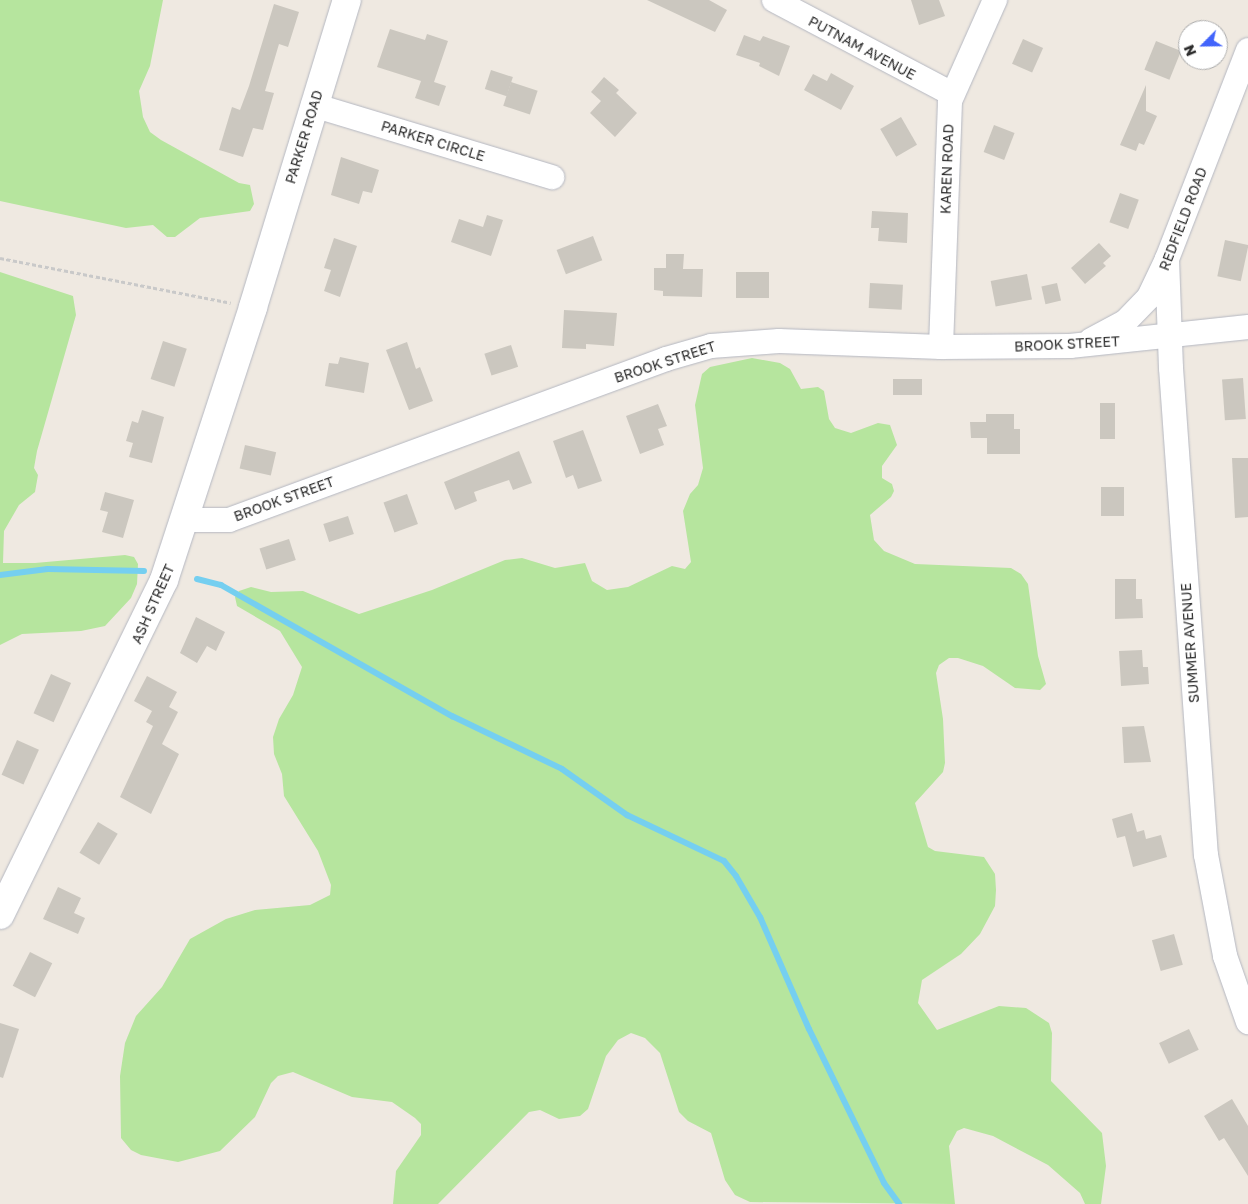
<!DOCTYPE html>
<style>
body{margin:0}
#map{position:relative;width:1248px;height:1204px;overflow:hidden;background:#efe9e1;font-family:"Golos Text",sans-serif}
div>[style]{position:absolute}
.green>*{inset:0;background:#b6e59e}
.stream>*{height:6px;margin:-3px;padding:0 3px;transform-origin:3px;border-radius:3px;background:#75cff0}
.building>*{inset:0;background:#cbc7bf;transform-origin:0 0}
.path>*{height:3px;margin-top:-1.5px;transform-origin:0;background:repeating-linear-gradient(90deg,#c9c9c9 0 4px,transparent 0 6.5px)}
.roads{filter:drop-shadow(0 0 1px #b4b7c1) drop-shadow(0 0 1px #b4b7c1)}
.street>*{height:24px;margin:-12px;padding:0 12px;transform-origin:12px;border-radius:12px;background:#fff}
.secondary>*{height:28px;margin:-14px;padding:0 14px;transform-origin:14px;border-radius:14px;background:#fff}
span{translate:-50% -50%;white-space:nowrap;text-align:center;line-height:1.15;-webkit-text-stroke:4px #fff;paint-order:stroke}
.street-label{font-size:14px;color:#2e2e2e}
.north{position:absolute;left:1178px;top:20px;width:50px;height:50px;box-sizing:border-box;background:#fff;border:1px solid #ababab;border-radius:50%;rotate:247deg;font-size:14px;font-weight:700;line-height:20px;text-align:center;color:#2e2e2e}
.north::after{content:'';display:block;margin:auto;width:18px;height:22px;background:#4264fb;clip-path:polygon(50% 0,100% 100%,50% 72%,0 100%)}
</style>
<div id="map">
<div class="green">
<i style="clip-path:polygon(0 0,163px 0,150px 66px,139px 91px,143px 117px,150px 132px,161px 140px,239px 183px,250px 185px,254px 204px,250px 211px,200px 218px,175px 237px,167px 237px,153px 225px,126px 228px,0 201px)"></i>
<i style="clip-path:polygon(0 272px,73px 296px,76px 315px,37px 451px,34px 468px,38px 475px,35px 492px,19px 505px,4px 531px,3px 563px,35px 563px,125px 555px,134px 557px,138px 564px,137px 584px,131px 598px,105px 626px,81px 631px,22px 634px,0 645px)"></i>
<i style="clip-path:polygon(752px 358px,780px 363px,790px 369px,801px 389px,818px 387px,824px 391px,829px 419px,835px 428px,851px 433px,878px 423px,890px 425px,897px 445px,882px 466px,882px 478px,892px 484px,894px 491px,891px 497px,870px 515px,874px 540px,884px 551px,915px 564px,1011px 568px,1021px 574px,1028px 584px,1038px 656px,1046px 684px,1040px 690px,1015px 688px,983px 666px,958px 658px,949px 658px,939px 665px,936px 673px,943px 719px,945px 763px,943px 772px,915px 803px,928px 847px,935px 851px,984px 857px,995px 874px,996px 890px,995px 906px,980px 934px,961px 954px,922px 980px,918px 1003px,937px 1030px,999px 1006px,1026px 1008px,1049px 1023px,1052px 1033px,1051px 1081px,1102px 1133px,1106px 1166px,1101px 1204px,1085px 1204px,1080px 1193px,1048px 1165px,993px 1136px,964px 1128px,957px 1131px,949px 1146px,955px 1204px,750px 1202px,735px 1195px,725px 1180px,711px 1133px,688px 1121px,679px 1112px,660px 1053px,645px 1038px,631px 1033px,618px 1040px,606px 1056px,588px 1109px,580px 1116px,559px 1119px,540px 1110px,529px 1112px,438px 1204px,393px 1204px,396px 1171px,421px 1135px,421px 1124px,415px 1118px,392px 1102px,352px 1097px,293px 1072px,278px 1076px,271px 1083px,255px 1117px,220px 1151px,178px 1162px,141px 1155px,131px 1150px,121px 1138px,120px 1076px,125px 1043px,136px 1016px,162px 987px,190px 939px,226px 919px,255px 910px,310px 905px,330px 895px,331px 885px,318px 851px,284px 796px,282px 774px,274px 754px,273px 737px,279px 719px,293px 695px,302px 667px,280px 631px,237px 606px,235px 597px,239px 591px,251px 587px,271px 592px,303px 591px,359px 614px,432px 590px,505px 560px,522px 558px,555px 568px,585px 563px,592px 581px,607px 590px,628px 587px,672px 566px,685px 569px,691px 562px,683px 511px,690px 494px,698px 485px,703px 468px,695px 405px,702px 374px,710px 367px)"></i>
</div>
<div class="stream">
<i style="left:0;top:575px;width:48px;rotate:-7.1deg"></i>
<i style="left:48px;top:569px;width:96px;rotate:1.2deg"></i>
<i style="left:197px;top:579px;width:25px;rotate:14deg"></i>
<i style="left:221px;top:585px;width:266px;rotate:29.6deg"></i>
<i style="left:452px;top:716px;width:122px;rotate:25.7deg"></i>
<i style="left:562px;top:769px;width:80px;rotate:35.3deg"></i>
<i style="left:627px;top:815px;width:107px;rotate:25.4deg"></i>
<i style="left:724px;top:861px;width:19px;rotate:51deg"></i>
<i style="left:736px;top:876px;width:48px;rotate:59.7deg"></i>
<i style="left:760px;top:917px;width:122px;rotate:66.4deg"></i>
<i style="left:809px;top:1029px;width:171px;rotate:64deg"></i>
<i style="left:884px;top:1183px;width:26px;rotate:54deg"></i>
</div>
<div class="building">
<i style="clip-path:polygon(647px 0,709px 0,727px 10px,715px 32px)"></i>
<i style="clip-path:polygon(911px 0,939px 0,945px 16px,919px 25px)"></i>
<i style="clip-path:polygon(274px 4px,299px 12px,288px 47px,279px 44px,265px 91px,274px 93px,263px 130px,253px 128px,243px 157px,219px 150px,232px 107px,240px 110px,249px 86px)"></i>
<i style="clip-path:polygon(390px 29px,425px 40px,427px 34px,448px 41px,434px 82px,446px 86px,439px 106px,415px 98px,421px 81px,377px 67px)"></i>
<i style="clip-path:polygon(744px 35px,760px 41px,763px 36px,790px 46px,779px 76px,759px 66px,760px 63px,736px 55px)"></i>
<i style="left:1023px;top:39px;width:22px;height:27px;rotate:24deg"></i>
<i style="left:1156px;top:41px;width:27px;height:31px;rotate:22deg"></i>
<i style="left:491px;top:70px;width:23px;height:20px;rotate:18deg"></i>
<i style="clip-path:polygon(831px 73px,854px 86px,841px 110px,804px 90px,813px 74px,827px 81px)"></i>
<i style="clip-path:polygon(604px 77px,619px 90px,616px 93px,637px 113px,615px 137px,590px 113px,601px 101px,591px 92px)"></i>
<i style="left:511px;top:82px;width:28px;height:25px;rotate:18deg"></i>
<i style="clip-path:polygon(1146px 85px,1146px 111px,1157px 116px,1144px 145px,1139px 143px,1136px 151px,1120px 145px)"></i>
<i style="left:901px;top:117px;width:32px;height:24px;rotate:60deg"></i>
<i style="left:994px;top:125px;width:22px;height:29px;rotate:21deg"></i>
<i style="clip-path:polygon(341px 157px,379px 170px,372px 193px,363px 191px,359px 204px,331px 195px)"></i>
<i style="left:1120px;top:193px;width:20px;height:31px;rotate:20deg"></i>
<i style="clip-path:polygon(872px 211px,908px 213px,907px 243px,878px 241px,879px 228px,871px 228px)"></i>
<i style="clip-path:polygon(487px 215px,503px 220px,491px 256px,451px 242px,459px 219px,483px 227px)"></i>
<i style="left:593px;top:236px;width:26px;height:39px;rotate:69deg"></i>
<i style="clip-path:polygon(334px 238px,357px 246px,340px 297px,324px 291px,331px 270px,324px 268px)"></i>
<i style="left:1225px;top:240px;width:24px;height:37px;rotate:12deg"></i>
<i style="clip-path:polygon(1099px 243px,1111px 256px,1103px 263px,1106px 266px,1085px 284px,1071px 268px)"></i>
<i style="clip-path:polygon(666px 254px,684px 254px,683px 269px,703px 269px,702px 297px,663px 296px,663px 291px,654px 290px,654px 268px,666px 268px)"></i>
<i style="left:736px;top:272px;width:33px;height:26px"></i>
<i style="left:1027px;top:274px;width:26px;height:37px;rotate:79deg"></i>
<i style="left:870px;top:283px;width:33px;height:25px;rotate:3deg"></i>
<i style="left:1057px;top:283px;width:18px;height:16px;rotate:77deg"></i>
<i style="clip-path:polygon(564px 310px,617px 313px,614px 346px,586px 344px,586px 349px,562px 348px)"></i>
<i style="left:163px;top:341px;width:25px;height:40px;rotate:18deg"></i>
<i style="clip-path:polygon(407px 342px,416px 369px,420px 367px,433px 401px,409px 410px,386px 350px)"></i>
<i style="left:511px;top:345px;width:23px;height:28px;rotate:72deg"></i>
<i style="clip-path:polygon(340px 357px,369px 363px,364px 393px,325px 386px,329px 363px,338px 364px)"></i>
<i style="left:1243px;top:378px;width:41px;height:21px;rotate:86deg"></i>
<i style="left:893px;top:379px;width:29px;height:16px"></i>
<i style="left:1100px;top:403px;width:15px;height:36px"></i>
<i style="clip-path:polygon(658px 404px,667px 426px,658px 429px,664px 445px,640px 454px,626px 416px)"></i>
<i style="clip-path:polygon(142px 410px,164px 417px,152px 463px,129px 457px,133px 443px,126px 441px,132px 421px,138px 423px)"></i>
<i style="clip-path:polygon(986px 414px,1014px 414px,1014px 429px,1020px 429px,1020px 454px,987px 454px,987px 438px,971px 438px,970px 422px,986px 422px)"></i>
<i style="clip-path:polygon(583px 430px,602px 481px,578px 489px,573px 475px,566px 478px,553px 441px)"></i>
<i style="left:245px;top:445px;width:32px;height:24px;rotate:13deg"></i>
<i style="clip-path:polygon(519px 451px,532px 483px,513px 490px,509px 480px,503px 482px,474px 492px,477px 501px,455px 510px,444px 482px)"></i>
<i style="clip-path:polygon(1232px 458px,1248px 458px,1248px 517px,1235px 518px)"></i>
<i style="left:1101px;top:487px;width:23px;height:29px"></i>
<i style="clip-path:polygon(105px 492px,134px 500px,123px 538px,102px 532px,108px 512px,100px 510px)"></i>
<i style="left:407px;top:494px;width:32px;height:25px;rotate:70deg"></i>
<i style="left:348px;top:516px;width:19px;height:26px;rotate:72deg"></i>
<i style="left:289px;top:539px;width:22px;height:31px;rotate:72deg"></i>
<i style="clip-path:polygon(1115px 579px,1136px 579px,1136px 599px,1142px 599px,1143px 618px,1115px 619px)"></i>
<i style="clip-path:polygon(196px 617px,225px 632px,216px 651px,207px 646px,197px 663px,180px 653px)"></i>
<i style="clip-path:polygon(1142px 650px,1143px 667px,1148px 667px,1149px 684px,1121px 686px,1119px 651px)"></i>
<i style="left:51px;top:674px;width:22px;height:43px;rotate:24deg"></i>
<i style="clip-path:polygon(147px 676px,177px 692px,169px 707px,178px 712px,162px 744px,179px 754px,151px 814px,120px 797px,153px 726px,146px 722px,152px 711px,134px 701px)"></i>
<i style="clip-path:polygon(1144px 726px,1151px 762px,1124px 763px,1122px 727px)"></i>
<i style="left:17px;top:740px;width:24px;height:38px;rotate:24deg"></i>
<i style="clip-path:polygon(1132px 813px,1137px 832px,1144px 830px,1146px 839px,1161px 835px,1167px 857px,1133px 867px,1125px 836px,1117px 838px,1112px 819px)"></i>
<i style="left:98px;top:822px;width:23px;height:36px;rotate:31deg"></i>
<i style="clip-path:polygon(58px 887px,81px 898px,74px 913px,85px 918px,78px 934px,43px 919px)"></i>
<i style="left:1174px;top:934px;width:32px;height:23px;rotate:74deg"></i>
<i style="left:30px;top:952px;width:25px;height:38px;rotate:27deg"></i>
<i style="clip-path:polygon(0 1023px,19px 1029px,3px 1078px,0 1077px)"></i>
<i style="left:1189px;top:1029px;width:23px;height:33px;rotate:65deg"></i>
<i style="clip-path:polygon(1232px 1099px,1248px 1126px,1248px 1176px,1224px 1138px,1219px 1141px,1204px 1116px)"></i>
</div>
<div class="path">
<i style="left:0;top:258px;width:235px;rotate:11deg"></i>
</div>
<div class="roads">
<div class="street">
<i style="left:774px;top:0;width:201px;rotate:27.8deg"></i>
<i style="left:313px;top:105px;width:250px;rotate:16.8deg"></i>
<i style="left:1167px;top:259px;width:109px;rotate:87.9deg"></i>
<i style="left:1171px;top:368px;width:488px;rotate:85.9deg"></i>
<i style="left:1206px;top:855px;width:103px;rotate:79.3deg"></i>
<i style="left:1225px;top:956px;width:70px;rotate:70.8deg"></i>
<i style="left:1091px;top:340px;width:38px;rotate:-28deg"></i>
<i style="left:1125px;top:322px;width:35px;rotate:-46deg"></i>
<i style="left:1149px;top:297px;width:42px;rotate:-64.7deg"></i>
<i style="left:1167px;top:259px;width:224px;rotate:-68.8deg"></i>
<i style="left:941px;top:347px;width:246px;rotate:-87.9deg"></i>
<i style="left:950px;top:101px;width:111px;rotate:-66deg"></i>
<i style="left:185px;top:520px;width:44px"></i>
<i style="left:229px;top:520px;width:466px;rotate:-20.2deg"></i>
<i style="left:666px;top:359px;width:47px;rotate:-16.1deg"></i>
<i style="left:711px;top:346px;width:68px;rotate:-4.2deg"></i>
<i style="left:779px;top:341px;width:162px;rotate:2.1deg"></i>
<i style="left:941px;top:347px;width:129px;rotate:-0.4deg"></i>
<i style="left:1070px;top:346px;width:179px;rotate:-6.1deg"></i>
</div>
<div class="secondary">
<i style="left:0;top:915px;width:373px;rotate:-63.9deg"></i>
<i style="left:164px;top:580px;width:287px;rotate:-71.9deg"></i>
<i style="left:253px;top:307px;width:321px;rotate:-73deg"></i>
</div>
</div>
<div class="street-label">
<span style="left:862px;top:48px;rotate:28deg">PUTNAM AVENUE</span>
<span style="left:304px;top:137px;rotate:-73deg">PARKER ROAD</span>
<span style="left:433px;top:141px;rotate:17deg">PARKER CIRCLE</span>
<span style="left:947px;top:169px;rotate:-88deg">KAREN ROAD</span>
<span style="left:1183px;top:219px;rotate:-69deg">REDFIELD ROAD</span>
<span style="left:1067px;top:344px;rotate:-3deg">BROOK STREET</span>
<span style="left:665px;top:362px;rotate:-18deg">BROOK STREET</span>
<span style="left:284px;top:499px;rotate:-20deg">BROOK STREET</span>
<span style="left:153px;top:604px;rotate:-66deg">ASH STREET</span>
<span style="left:1190px;top:643px;rotate:-94deg">SUMMER AVENUE</span>
</div>
<div class="north">N</div>
</div>
